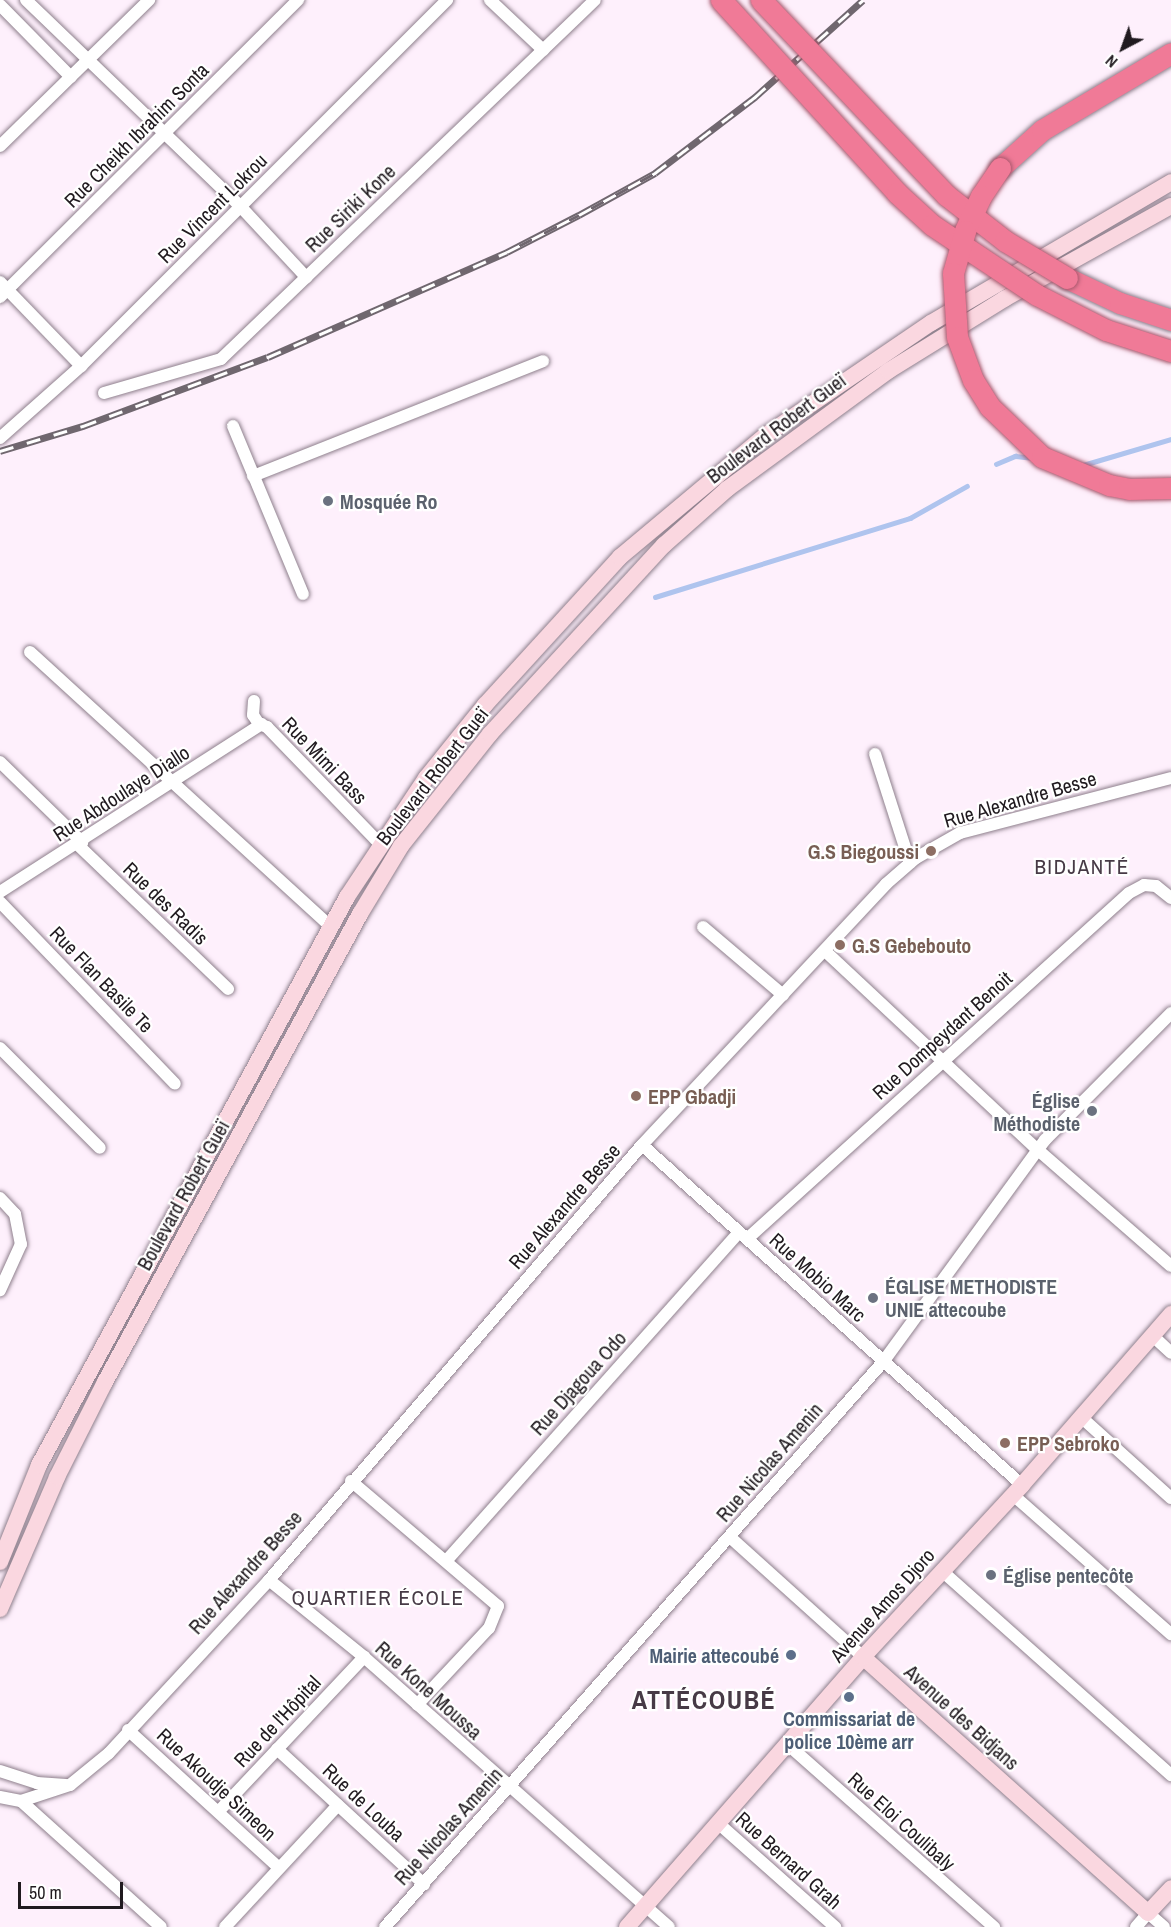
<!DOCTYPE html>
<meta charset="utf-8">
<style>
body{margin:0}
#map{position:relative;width:1171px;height:1927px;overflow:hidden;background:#fef0fc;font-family:"Archivo Narrow",sans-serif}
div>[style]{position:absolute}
.stream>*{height:4.5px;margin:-2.25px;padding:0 2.25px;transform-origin:2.25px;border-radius:2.25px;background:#afc4ee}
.roads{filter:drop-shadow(0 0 2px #8e7f8c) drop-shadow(0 0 2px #8e7f8c)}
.street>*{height:12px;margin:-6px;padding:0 6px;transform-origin:6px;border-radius:6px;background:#fff}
.secondary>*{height:16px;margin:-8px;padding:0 8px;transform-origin:8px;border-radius:8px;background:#fad7e0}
.highway>*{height:21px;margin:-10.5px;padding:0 10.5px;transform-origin:10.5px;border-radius:10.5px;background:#f07a97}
.rail>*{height:7px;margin-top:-3.5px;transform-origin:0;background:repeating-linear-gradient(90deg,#fff 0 14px,#70676f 0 28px);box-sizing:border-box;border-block:2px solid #70676f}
.bridges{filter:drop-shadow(0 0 2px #a7586d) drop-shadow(0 0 2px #a7586d)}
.highway-bridge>*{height:21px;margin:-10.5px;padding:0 10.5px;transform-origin:10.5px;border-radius:10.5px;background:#f07a97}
.dots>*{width:16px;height:16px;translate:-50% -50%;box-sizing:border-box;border:3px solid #fff;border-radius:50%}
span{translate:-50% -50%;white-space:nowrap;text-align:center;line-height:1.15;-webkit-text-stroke:4.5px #fff;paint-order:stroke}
.street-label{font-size:20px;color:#201a1f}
.worship-label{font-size:20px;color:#5b616d;font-weight:700}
.left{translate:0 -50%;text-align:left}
.right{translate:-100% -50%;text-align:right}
.education-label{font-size:20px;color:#785e54;font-weight:700}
.service-label{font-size:20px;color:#4e5e75;font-weight:700}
.neighbourhood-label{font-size:21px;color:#473a46;letter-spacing:1.5px}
.district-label{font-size:26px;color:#473a46;font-weight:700;letter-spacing:1.5px}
.north{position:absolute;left:1093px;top:18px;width:60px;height:60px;-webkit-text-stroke:4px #fff;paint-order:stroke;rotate:221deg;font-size:16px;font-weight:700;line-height:24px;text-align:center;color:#201a1f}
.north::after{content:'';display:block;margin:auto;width:21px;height:27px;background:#201a1f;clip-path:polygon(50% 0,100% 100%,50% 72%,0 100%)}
.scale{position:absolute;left:18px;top:1882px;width:105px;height:27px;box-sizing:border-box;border:3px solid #201a1f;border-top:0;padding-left:8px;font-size:18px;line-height:21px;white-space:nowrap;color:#201a1f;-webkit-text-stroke:4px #fff;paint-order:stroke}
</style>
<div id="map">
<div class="stream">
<i style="left:996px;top:464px;width:21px;rotate:-23deg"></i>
<i style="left:1015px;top:456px;width:18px;rotate:6deg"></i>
<i style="left:1083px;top:465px;width:92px;rotate:-16.5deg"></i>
<i style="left:655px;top:597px;width:267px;rotate:-17.2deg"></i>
<i style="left:910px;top:518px;width:65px;rotate:-29.3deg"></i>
</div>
<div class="roads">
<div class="street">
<i style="left:26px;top:0;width:298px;rotate:43.9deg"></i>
<i style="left:241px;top:207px;width:96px;rotate:47.1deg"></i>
<i style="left:490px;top:0;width:73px;rotate:43.3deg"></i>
<i style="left:0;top:5px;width:101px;rotate:45.4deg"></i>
<i style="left:0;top:146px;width:209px;rotate:-44.4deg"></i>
<i style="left:0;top:282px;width:117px;rotate:46deg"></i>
<i style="left:0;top:297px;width:421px;rotate:-44.9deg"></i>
<i style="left:104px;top:393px;width:122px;rotate:-16.2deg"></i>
<i style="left:221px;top:359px;width:518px;rotate:-43.83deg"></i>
<i style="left:233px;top:426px;width:182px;rotate:67.4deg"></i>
<i style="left:0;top:438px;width:108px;rotate:-41.6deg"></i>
<i style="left:81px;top:366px;width:518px;rotate:-45deg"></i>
<i style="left:253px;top:476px;width:312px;rotate:-21.6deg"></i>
<i style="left:30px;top:652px;width:408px;rotate:42.4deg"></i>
<i style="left:254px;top:701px;width:14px;rotate:94deg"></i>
<i style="left:253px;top:715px;width:11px;rotate:56deg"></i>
<i style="left:259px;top:724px;width:9px;rotate:21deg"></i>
<i style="left:267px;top:727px;width:163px;rotate:46deg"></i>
<i style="left:875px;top:754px;width:114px;rotate:72.2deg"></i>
<i style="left:0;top:762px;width:115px;rotate:44.3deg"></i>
<i style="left:78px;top:845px;width:208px;rotate:43.8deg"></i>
<i style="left:0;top:892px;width:311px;rotate:-32.7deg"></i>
<i style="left:0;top:902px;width:252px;rotate:46.1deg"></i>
<i style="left:703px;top:927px;width:105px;rotate:40.4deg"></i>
<i style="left:825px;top:951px;width:291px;rotate:43.1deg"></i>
<i style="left:1038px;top:1150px;width:176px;rotate:41.1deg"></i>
<i style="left:0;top:1048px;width:141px;rotate:45deg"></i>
<i style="left:642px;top:1145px;width:510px;rotate:41.82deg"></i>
<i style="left:0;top:1198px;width:22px;rotate:47deg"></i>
<i style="left:15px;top:1214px;width:31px;rotate:79deg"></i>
<i style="left:21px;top:1244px;width:51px;rotate:114.5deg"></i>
<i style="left:747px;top:1239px;width:515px;rotate:-42.17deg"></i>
<i style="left:1129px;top:893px;width:17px;rotate:-28deg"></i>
<i style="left:1144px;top:885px;width:12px;rotate:5deg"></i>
<i style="left:1156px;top:886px;width:19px;rotate:39deg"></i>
<i style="left:1154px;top:1337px;width:23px;rotate:43deg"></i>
<i style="left:1081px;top:1417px;width:121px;rotate:42deg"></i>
<i style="left:351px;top:1481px;width:193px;rotate:40.4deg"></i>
<i style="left:498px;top:1606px;width:24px;rotate:112deg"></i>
<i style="left:489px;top:1628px;width:105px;rotate:133.1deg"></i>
<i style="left:1012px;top:1494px;width:212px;rotate:41.4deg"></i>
<i style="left:731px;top:1538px;width:178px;rotate:42deg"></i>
<i style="left:447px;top:1560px;width:439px;rotate:-48.3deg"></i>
<i style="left:942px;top:1571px;width:307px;rotate:41.7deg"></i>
<i style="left:269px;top:1580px;width:122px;rotate:39deg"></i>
<i style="left:364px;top:1657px;width:407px;rotate:41.5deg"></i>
<i style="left:128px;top:1730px;width:203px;rotate:42.4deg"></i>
<i style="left:786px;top:1743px;width:278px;rotate:41.5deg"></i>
<i style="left:277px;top:1749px;width:200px;rotate:42.6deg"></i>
<i style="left:0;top:1771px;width:39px;rotate:18deg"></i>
<i style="left:37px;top:1783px;width:29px;rotate:4deg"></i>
<i style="left:0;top:1797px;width:21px;rotate:11deg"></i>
<i style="left:21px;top:1801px;width:188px;rotate:42deg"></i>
<i style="left:21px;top:1801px;width:52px;rotate:-18.1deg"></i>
<i style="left:70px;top:1785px;width:50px;rotate:-39.4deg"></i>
<i style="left:109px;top:1753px;width:236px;rotate:-47.2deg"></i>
<i style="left:269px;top:1580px;width:573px;rotate:-49.39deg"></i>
<i style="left:642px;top:1145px;width:357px;rotate:-46.9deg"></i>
<i style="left:886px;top:884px;width:40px;rotate:-41deg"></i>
<i style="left:916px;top:858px;width:51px;rotate:-29.6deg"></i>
<i style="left:960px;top:833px;width:218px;rotate:-14.6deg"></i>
<i style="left:219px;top:1811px;width:212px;rotate:-46.7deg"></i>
<i style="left:718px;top:1823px;width:157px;rotate:41.6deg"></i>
<i style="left:225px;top:1927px;width:166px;rotate:-47.2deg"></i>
<i style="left:385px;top:1927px;width:753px;rotate:-48.61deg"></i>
<i style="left:883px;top:1362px;width:275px;rotate:-53.9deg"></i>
<i style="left:1045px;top:1140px;width:179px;rotate:-45.2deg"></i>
<i style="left:1136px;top:1927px;width:18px;rotate:-49deg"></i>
<i style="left:1148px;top:1913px;width:21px;rotate:41deg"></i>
</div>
<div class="secondary">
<i style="left:0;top:1562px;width:105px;rotate:-68.1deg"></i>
<i style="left:39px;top:1465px;width:646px;rotate:-61.53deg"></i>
<i style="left:347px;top:897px;width:143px;rotate:-56.4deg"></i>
<i style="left:426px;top:778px;width:94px;rotate:-51.1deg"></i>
<i style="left:485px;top:705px;width:200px;rotate:-47.6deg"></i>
<i style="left:620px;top:557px;width:190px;rotate:-39.9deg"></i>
<i style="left:766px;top:435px;width:199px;rotate:-34.2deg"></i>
<i style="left:931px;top:323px;width:278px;rotate:-30.4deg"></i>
<i style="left:0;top:1609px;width:144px;rotate:-66.6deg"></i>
<i style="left:57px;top:1477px;width:106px;rotate:-63.2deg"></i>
<i style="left:105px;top:1382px;width:533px;rotate:-61.42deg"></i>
<i style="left:360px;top:914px;width:79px;rotate:-58.9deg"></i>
<i style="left:401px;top:846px;width:143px;rotate:-51.5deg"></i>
<i style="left:490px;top:734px;width:257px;rotate:-47.4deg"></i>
<i style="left:664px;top:545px;width:84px;rotate:-41.6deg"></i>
<i style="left:727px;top:489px;width:200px;rotate:-36.2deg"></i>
<i style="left:888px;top:371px;width:137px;rotate:-31.8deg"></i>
<i style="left:1004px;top:299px;width:191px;rotate:-29.1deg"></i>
<i style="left:863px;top:1657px;width:383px;rotate:41.9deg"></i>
<i style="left:1148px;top:1913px;width:34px;rotate:-47deg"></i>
<i style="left:627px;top:1927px;width:359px;rotate:-48.8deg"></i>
<i style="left:863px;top:1657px;width:234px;rotate:-47.2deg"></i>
<i style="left:1022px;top:1485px;width:227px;rotate:-48.9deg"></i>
</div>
<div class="highway">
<i style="left:1000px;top:168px;width:57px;rotate:-42.1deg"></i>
<i style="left:1042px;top:130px;width:150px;rotate:-30.8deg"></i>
<i style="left:1067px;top:278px;width:59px;rotate:25.3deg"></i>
<i style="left:1120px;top:303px;width:54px;rotate:18.4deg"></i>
</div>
</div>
<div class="rail">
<i style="left:0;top:451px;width:87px;rotate:-16.8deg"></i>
<i style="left:83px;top:426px;width:197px;rotate:-20.5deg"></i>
<i style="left:268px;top:357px;width:261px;rotate:-23.7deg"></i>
<i style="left:507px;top:252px;width:81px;rotate:-27.2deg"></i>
<i style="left:579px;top:215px;width:87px;rotate:-28.9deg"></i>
<i style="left:655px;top:173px;width:126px;rotate:-37.2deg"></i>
<i style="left:755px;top:97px;width:145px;rotate:-41.9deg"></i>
</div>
<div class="bridges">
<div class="highway-bridge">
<i style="left:721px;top:0;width:261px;rotate:47.6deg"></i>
<i style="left:897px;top:193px;width:47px;rotate:42.4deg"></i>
<i style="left:932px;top:225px;width:126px;rotate:33.7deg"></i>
<i style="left:1037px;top:295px;width:77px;rotate:26.9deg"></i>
<i style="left:1106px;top:330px;width:68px;rotate:17.9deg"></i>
<i style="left:761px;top:0;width:269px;rotate:46.5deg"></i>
<i style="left:946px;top:195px;width:75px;rotate:37.9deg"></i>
<i style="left:1005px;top:241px;width:72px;rotate:30.8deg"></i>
<i style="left:1000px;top:168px;width:34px;rotate:124deg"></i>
<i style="left:981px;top:196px;width:38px;rotate:115deg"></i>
<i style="left:965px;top:231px;width:44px;rotate:105.9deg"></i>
<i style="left:953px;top:273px;width:64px;rotate:86.4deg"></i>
<i style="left:957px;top:337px;width:46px;rotate:69.6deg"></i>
<i style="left:973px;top:380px;width:32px;rotate:58deg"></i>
<i style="left:990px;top:407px;width:72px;rotate:43.9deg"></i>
<i style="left:1042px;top:457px;width:73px;rotate:22.7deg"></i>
<i style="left:1109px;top:485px;width:20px;rotate:11deg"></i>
<i style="left:1129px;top:489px;width:42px;rotate:-1.4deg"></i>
</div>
</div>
<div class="dots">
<i style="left:328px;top:501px;background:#6b7280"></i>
<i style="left:931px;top:851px;background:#8d6e63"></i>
<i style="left:840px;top:945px;background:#8d6e63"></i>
<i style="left:636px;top:1096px;background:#8d6e63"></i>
<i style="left:1092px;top:1111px;background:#6b7280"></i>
<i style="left:873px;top:1298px;background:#6b7280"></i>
<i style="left:1005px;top:1443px;background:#8d6e63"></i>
<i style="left:991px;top:1575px;background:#6b7280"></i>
<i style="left:791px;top:1655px;background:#5c6f8a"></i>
<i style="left:849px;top:1697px;background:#5c6f8a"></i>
</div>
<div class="street-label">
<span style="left:136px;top:135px;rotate:-45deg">Rue Cheikh Ibrahim Sonta</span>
<span style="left:212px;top:208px;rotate:-45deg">Rue Vincent Lokrou</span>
<span style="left:350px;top:208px;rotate:-44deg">Rue Siriki Kone</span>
<span style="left:776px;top:428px;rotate:-37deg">Boulevard Robert Gueï</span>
<span style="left:325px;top:760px;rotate:46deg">Rue Mimi Bass</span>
<span style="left:432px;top:776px;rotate:-52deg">Boulevard Robert Gueï</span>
<span style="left:121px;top:793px;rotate:-33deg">Rue Abdoulaye Diallo</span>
<span style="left:1020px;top:799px;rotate:-16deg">Rue Alexandre Besse</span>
<span style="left:166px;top:903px;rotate:44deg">Rue des Radis</span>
<span style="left:102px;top:979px;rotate:46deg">Rue Flan Basile Te</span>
<span style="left:942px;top:1035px;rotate:-42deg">Rue Dompeydant Benoit</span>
<span style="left:183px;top:1195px;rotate:-61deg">Boulevard Robert Gueï</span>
<span style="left:564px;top:1206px;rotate:-49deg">Rue Alexandre Besse</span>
<span style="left:818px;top:1277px;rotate:42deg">Rue Mobio Marc</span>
<span style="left:578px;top:1383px;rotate:-48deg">Rue Djagoua Odo</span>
<span style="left:769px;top:1462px;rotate:-49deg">Rue Nicolas Amenin</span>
<span style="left:245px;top:1572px;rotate:-48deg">Rue Alexandre Besse</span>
<span style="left:882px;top:1605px;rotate:-48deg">Avenue Amos Djoro</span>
<span style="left:429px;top:1690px;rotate:42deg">Rue Kone Moussa</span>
<span style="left:962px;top:1717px;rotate:42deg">Avenue des Bidjans</span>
<span style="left:277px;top:1721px;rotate:-47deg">Rue de l'Hôpital</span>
<span style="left:217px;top:1784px;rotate:43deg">Rue Akoudje Simeon</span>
<span style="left:364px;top:1802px;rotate:43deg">Rue de Louba</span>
<span style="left:902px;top:1821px;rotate:42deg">Rue Eloi Coulibaly</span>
<span style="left:448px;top:1826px;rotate:-48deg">Rue Nicolas Amenin</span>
<span style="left:789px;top:1860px;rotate:42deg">Rue Bernard Grah</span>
</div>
<div class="worship-label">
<span class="left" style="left:340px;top:501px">Mosquée Ro</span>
<span class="right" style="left:1080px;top:1112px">Église<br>Méthodiste</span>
<span class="left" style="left:885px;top:1298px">ÉGLISE METHODISTE<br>UNIE attecoube</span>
<span class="left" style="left:1003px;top:1575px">Église pentecôte</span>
</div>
<div class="education-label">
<span class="right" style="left:919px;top:851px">G.S Biegoussi</span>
<span class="left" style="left:852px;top:945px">G.S Gebebouto</span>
<span class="left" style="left:648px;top:1096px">EPP Gbadji</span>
<span class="left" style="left:1017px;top:1443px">EPP Sebroko</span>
</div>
<div class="service-label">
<span class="right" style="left:779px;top:1655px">Mairie attecoubé</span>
<span style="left:849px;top:1730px">Commissariat de<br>police 10ème arr</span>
</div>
<div class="neighbourhood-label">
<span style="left:1082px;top:867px">BIDJANTÉ</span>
<span style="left:378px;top:1598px">QUARTIER ÉCOLE</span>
</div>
<div class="district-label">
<span style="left:704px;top:1700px">ATTÉCOUBÉ</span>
</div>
<div class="north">N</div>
<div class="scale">50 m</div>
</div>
